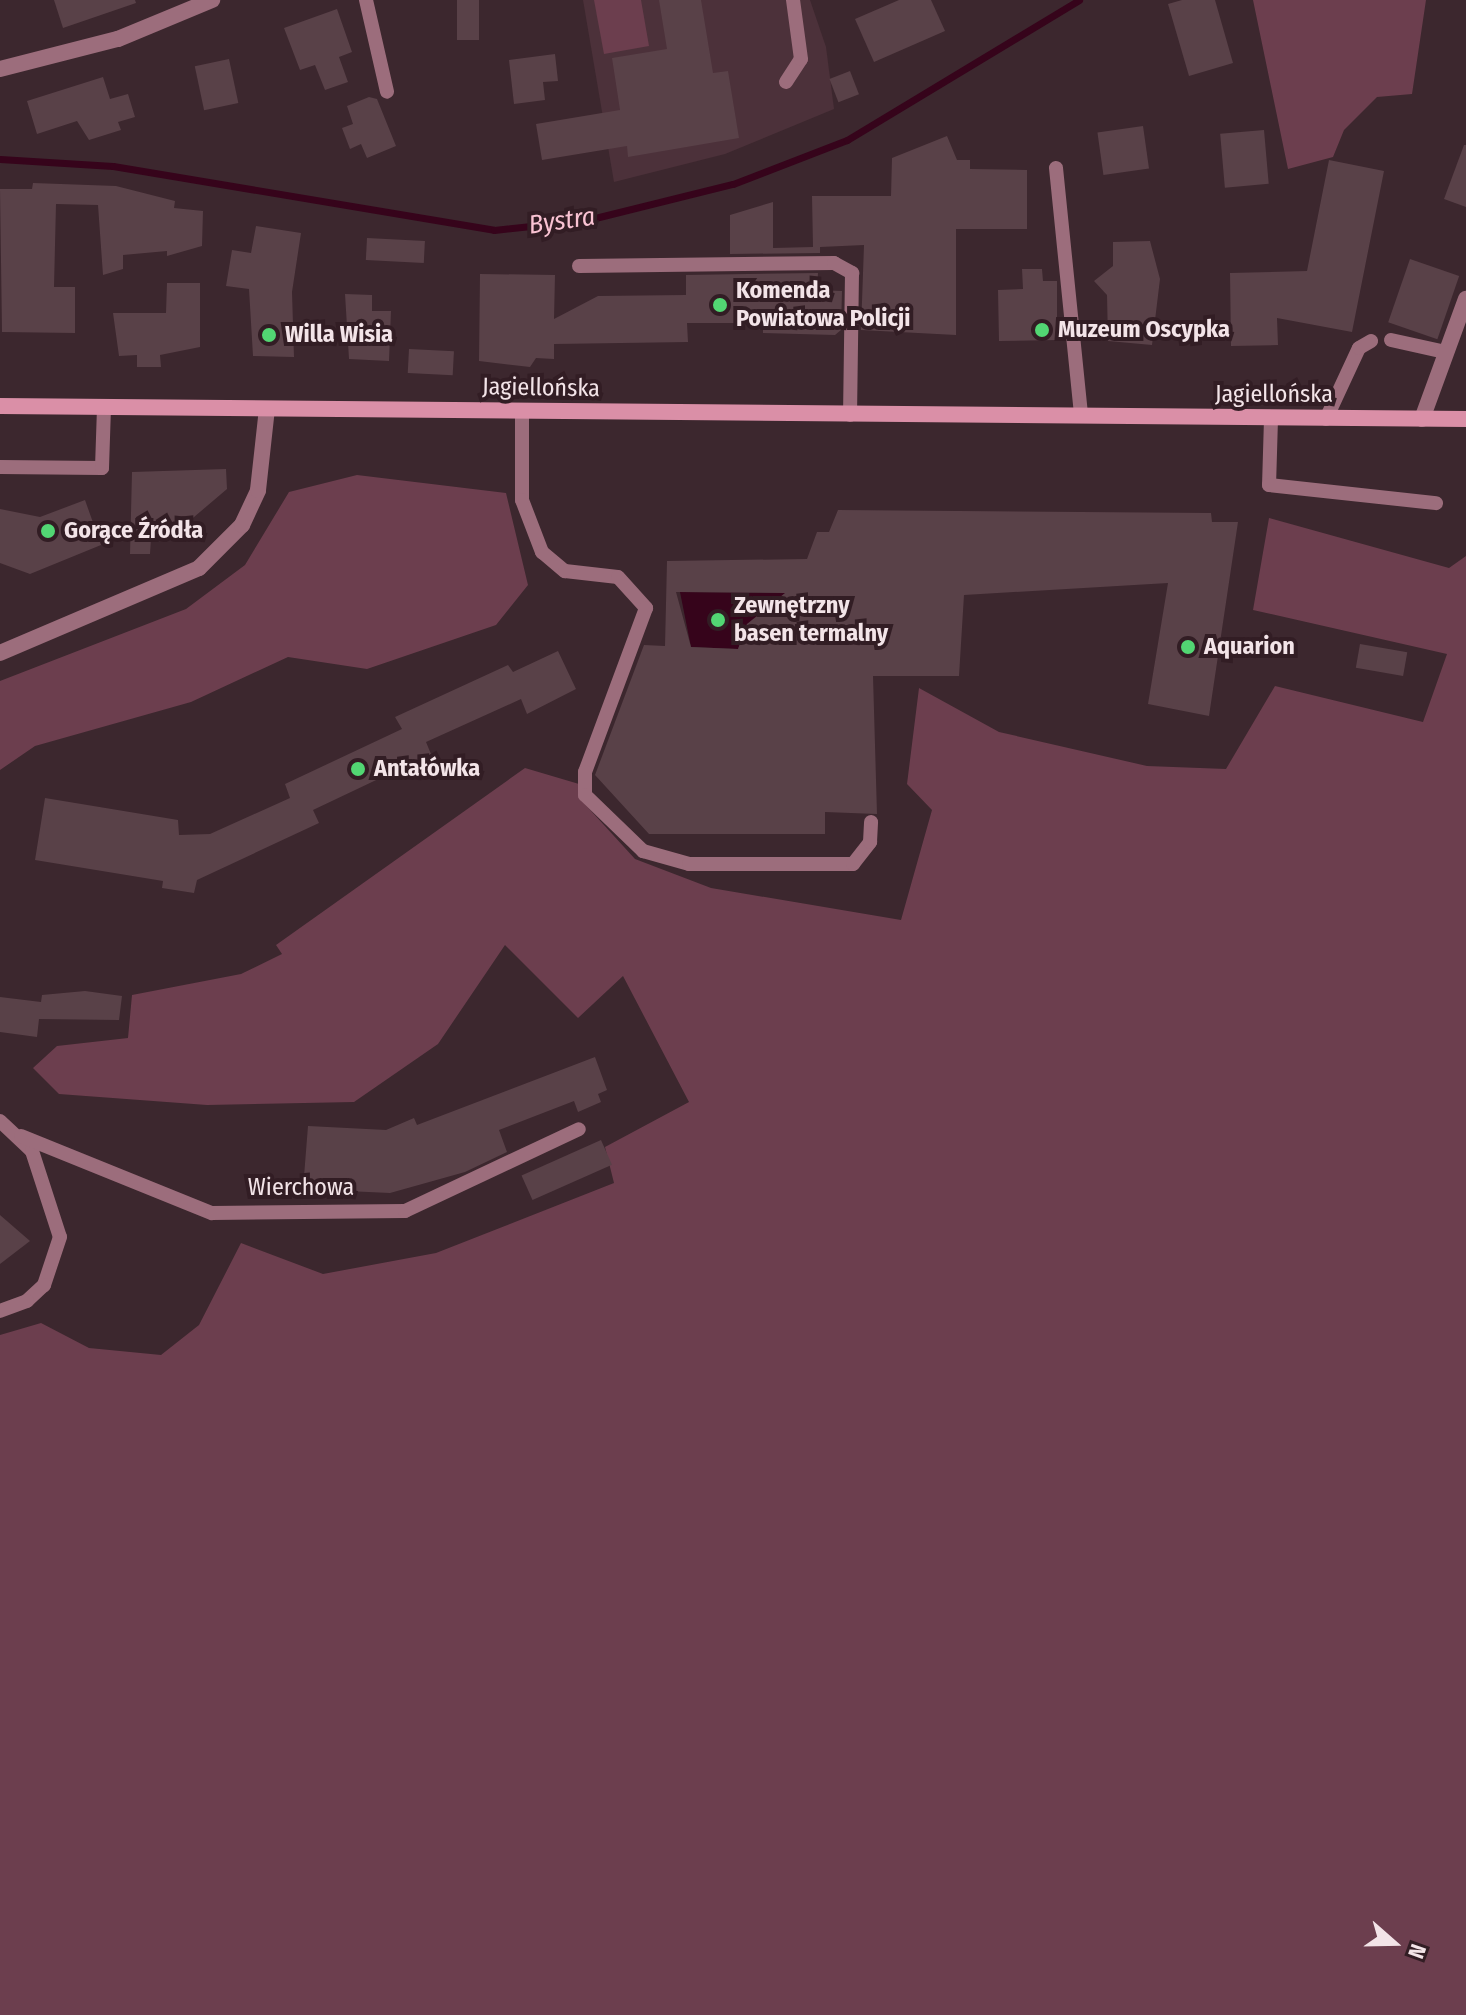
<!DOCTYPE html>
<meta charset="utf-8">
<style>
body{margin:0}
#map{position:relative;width:1466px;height:2015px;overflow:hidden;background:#3c272e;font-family:"Fira Sans Condensed",sans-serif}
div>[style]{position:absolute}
.built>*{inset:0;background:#4c313a}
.green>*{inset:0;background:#6c3e4e}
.water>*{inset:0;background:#36041b}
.stream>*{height:7px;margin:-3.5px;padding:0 3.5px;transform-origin:3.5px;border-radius:3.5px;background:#36041b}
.building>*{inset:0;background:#594148;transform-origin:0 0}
.lane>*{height:14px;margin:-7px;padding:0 7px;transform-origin:7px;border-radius:7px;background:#9c6d7c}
.street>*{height:16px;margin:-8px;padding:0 8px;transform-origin:8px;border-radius:8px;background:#9c6d7c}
.secondary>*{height:16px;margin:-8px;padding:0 8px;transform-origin:8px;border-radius:8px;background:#da8fa7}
.dots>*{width:22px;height:22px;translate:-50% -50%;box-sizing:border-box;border:4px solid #321d24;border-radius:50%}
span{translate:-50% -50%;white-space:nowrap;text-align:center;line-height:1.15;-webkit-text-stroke:8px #321d24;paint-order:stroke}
.poi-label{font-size:24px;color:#f3e4e8;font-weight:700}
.left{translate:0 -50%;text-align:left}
.street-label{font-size:24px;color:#f3e4e8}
.water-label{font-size:26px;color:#fac3d3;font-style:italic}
.north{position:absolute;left:1354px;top:1903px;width:80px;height:80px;-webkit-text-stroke:6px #321d24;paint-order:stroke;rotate:110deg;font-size:22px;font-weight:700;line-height:32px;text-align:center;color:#f3e4e8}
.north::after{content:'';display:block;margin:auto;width:28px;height:36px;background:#f3e4e8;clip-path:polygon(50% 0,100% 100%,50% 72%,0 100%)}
</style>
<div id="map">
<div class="built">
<i style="clip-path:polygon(583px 0,810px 0,826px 47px,834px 109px,725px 154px,614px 182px)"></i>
</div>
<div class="green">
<i style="clip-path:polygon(594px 0,641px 0,649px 46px,604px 54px)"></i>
<i style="clip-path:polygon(1253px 0,1426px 0,1412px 94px,1377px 97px,1344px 130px,1333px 157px,1288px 169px)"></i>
<i style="clip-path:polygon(357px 475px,506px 493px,528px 585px,496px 625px,367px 669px,288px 657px,191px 702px,35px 746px,0 770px,0 681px,186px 609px,245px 565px,289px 492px)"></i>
<i style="clip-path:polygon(1269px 518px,1449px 568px,1466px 556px,1466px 2015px,0 2015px,0 1335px,41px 1323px,89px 1348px,161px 1355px,199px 1325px,241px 1243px,323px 1274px,436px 1253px,614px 1183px,605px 1147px,689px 1102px,623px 976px,578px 1018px,505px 945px,438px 1044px,354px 1102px,207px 1105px,59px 1094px,33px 1068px,57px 1046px,128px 1038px,132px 995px,241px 974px,282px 954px,276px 945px,525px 768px,579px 784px,582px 801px,635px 859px,711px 888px,901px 920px,932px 810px,907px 784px,919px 688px,999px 732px,1147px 766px,1226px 769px,1275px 686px,1423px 722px,1447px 654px,1253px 610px)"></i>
</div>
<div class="water">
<i style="clip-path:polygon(680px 592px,804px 593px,747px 624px,738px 649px,691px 647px)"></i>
</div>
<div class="stream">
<i style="left:0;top:159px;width:113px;rotate:3.5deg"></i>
<i style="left:113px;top:166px;width:386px;rotate:9.5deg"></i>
<i style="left:494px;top:230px;width:94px;rotate:-6.1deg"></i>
<i style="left:587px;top:220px;width:150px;rotate:-13.9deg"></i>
<i style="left:733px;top:184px;width:122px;rotate:-21.1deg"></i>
<i style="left:847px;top:140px;width:271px;rotate:-31.1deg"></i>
</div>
<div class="building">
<i style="clip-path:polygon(54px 0,135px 0,136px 3px,63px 28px)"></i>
<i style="left:457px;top:0;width:22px;height:40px"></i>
<i style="clip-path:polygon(659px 0,701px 0,713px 73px,728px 71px,739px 138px,628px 157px,627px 146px,542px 160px,536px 124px,620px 110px,612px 58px,667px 49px)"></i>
<i style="clip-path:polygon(899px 0,931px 0,945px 31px,874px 62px,855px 19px)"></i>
<i style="clip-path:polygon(1182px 0,1215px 0,1233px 63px,1189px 76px,1168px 4px)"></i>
<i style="clip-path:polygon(337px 9px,352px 52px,339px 57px,348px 82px,325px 90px,315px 65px,300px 70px,284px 28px)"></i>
<i style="clip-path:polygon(555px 54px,558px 81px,543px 82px,545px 100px,514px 104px,509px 60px)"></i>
<i style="left:229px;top:59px;width:45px;height:35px;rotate:78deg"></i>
<i style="left:850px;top:71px;width:25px;height:22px;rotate:69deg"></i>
<i style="clip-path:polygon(103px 77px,110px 99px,128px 94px,135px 117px,118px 122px,121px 130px,89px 140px,77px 121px,37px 134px,27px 101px)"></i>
<i style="clip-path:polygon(369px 97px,377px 99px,396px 146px,367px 158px,361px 144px,350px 149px,342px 128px,353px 124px,347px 106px)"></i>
<i style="left:1143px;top:126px;width:43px;height:46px;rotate:82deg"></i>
<i style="left:1264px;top:130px;width:54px;height:44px;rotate:85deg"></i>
<i style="clip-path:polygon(947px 136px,957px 160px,970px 160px,970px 169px,1027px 170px,1027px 229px,956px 229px,956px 335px,861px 330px,864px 245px,820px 247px,820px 253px,730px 254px,730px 215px,773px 202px,773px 248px,813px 247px,812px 196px,891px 196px,892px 158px)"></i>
<i style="clip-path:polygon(1464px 145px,1466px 145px,1466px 207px,1444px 199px)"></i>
<i style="clip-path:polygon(1329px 160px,1384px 171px,1352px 332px,1277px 318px,1278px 345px,1231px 346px,1230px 273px,1307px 271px)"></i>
<i style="clip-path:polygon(33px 183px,116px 186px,175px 201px,174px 208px,203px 211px,202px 246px,167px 256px,167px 251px,123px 255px,123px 269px,103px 275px,98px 205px,56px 204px,54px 287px,75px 287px,75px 333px,2px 332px,0 189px,32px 189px)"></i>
<i style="clip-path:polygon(256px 226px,301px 233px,292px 292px,294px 357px,253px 356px,249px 289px,226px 286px,232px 250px,251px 253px)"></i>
<i style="left:367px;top:238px;width:58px;height:22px;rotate:3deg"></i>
<i style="clip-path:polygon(1150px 241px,1160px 279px,1152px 345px,1108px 341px,1107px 295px,1094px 281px,1113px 266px,1113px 242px)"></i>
<i style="left:1410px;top:259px;width:52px;height:67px;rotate:19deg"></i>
<i style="clip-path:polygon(1022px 269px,1042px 269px,1043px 281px,1057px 281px,1057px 340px,999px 341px,998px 290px,1023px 289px)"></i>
<i style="clip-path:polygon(818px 273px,817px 290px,842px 291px,841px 330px,835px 335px,763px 333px,763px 323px,687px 323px,688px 342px,554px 344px,554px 359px,536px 358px,530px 367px,479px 361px,480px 274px,555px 275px,554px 319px,598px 296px,686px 295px,686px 275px)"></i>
<i style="clip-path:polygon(167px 283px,200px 283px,200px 347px,160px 355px,161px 367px,137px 367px,137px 355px,119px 356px,113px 313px,166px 313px)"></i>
<i style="clip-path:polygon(345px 294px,372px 295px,372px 311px,391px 311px,389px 361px,349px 359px)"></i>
<i style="left:409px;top:349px;width:45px;height:24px;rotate:3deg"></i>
<i style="clip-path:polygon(226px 469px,227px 489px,187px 523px,152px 523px,150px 554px,130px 554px,132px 472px)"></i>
<i style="clip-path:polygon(85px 500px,101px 545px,30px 574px,0 563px,0 509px,40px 517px)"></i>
<i style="clip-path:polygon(evenodd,838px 510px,1211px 513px,1212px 522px,1238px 522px,1209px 716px,1148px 704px,1168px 583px,964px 595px,959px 676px,873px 676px,877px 814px,825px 812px,825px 834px,649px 834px,595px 775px,644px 645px,665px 646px,667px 561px,807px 559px,817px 532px,829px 532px,838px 510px,676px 592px,785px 593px,747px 624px,738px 649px,691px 647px,676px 592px)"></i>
<i style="left:1360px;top:644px;width:48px;height:24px;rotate:10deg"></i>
<i style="clip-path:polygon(558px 651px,576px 689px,527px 714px,521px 699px,426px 742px,431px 754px,313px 810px,319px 823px,197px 880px,194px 893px,162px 888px,163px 881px,35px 860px,45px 798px,178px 820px,179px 835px,210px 834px,290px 798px,285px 784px,402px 729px,395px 717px,508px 665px,513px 672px)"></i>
<i style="clip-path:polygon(85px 991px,122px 996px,119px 1020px,39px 1019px,37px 1037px,0 1032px,0 997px,41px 1002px,42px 995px)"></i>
<i style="clip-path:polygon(595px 1057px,607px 1090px,598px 1094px,601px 1102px,578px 1112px,574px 1101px,499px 1130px,507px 1152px,465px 1172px,390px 1193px,303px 1189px,308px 1126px,386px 1130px,414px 1118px,417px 1125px)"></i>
<i style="left:601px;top:1140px;width:27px;height:87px;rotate:66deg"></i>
<i style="clip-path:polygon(0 1215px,30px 1241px,0 1264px)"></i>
</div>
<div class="lane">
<i style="left:366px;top:0;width:94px;rotate:77.1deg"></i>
<i style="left:786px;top:82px;width:27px;rotate:-57deg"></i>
<i style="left:801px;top:59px;width:60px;rotate:-97.7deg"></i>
<i style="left:1056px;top:168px;width:249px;rotate:84.2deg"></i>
<i style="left:579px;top:266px;width:255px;rotate:-0.7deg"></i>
<i style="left:834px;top:263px;width:21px;rotate:29deg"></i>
<i style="left:852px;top:273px;width:142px;rotate:90.8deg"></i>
<i style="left:1391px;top:340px;width:55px;rotate:12.5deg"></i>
<i style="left:522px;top:412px;width:88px;rotate:90deg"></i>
<i style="left:522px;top:500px;width:56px;rotate:69deg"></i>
<i style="left:542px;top:552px;width:30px;rotate:40deg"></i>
<i style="left:565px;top:571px;width:53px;rotate:6.5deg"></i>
<i style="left:618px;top:577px;width:42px;rotate:47.9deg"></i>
<i style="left:646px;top:608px;width:175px;rotate:110.4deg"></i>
<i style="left:585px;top:772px;width:23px;rotate:90deg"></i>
<i style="left:585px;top:795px;width:81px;rotate:44deg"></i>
<i style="left:643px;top:851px;width:48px;rotate:15.8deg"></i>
<i style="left:689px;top:864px;width:164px"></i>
<i style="left:853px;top:864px;width:28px;rotate:-52deg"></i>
<i style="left:870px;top:842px;width:20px;rotate:-87deg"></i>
<i style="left:1271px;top:419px;width:66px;rotate:91.7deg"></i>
<i style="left:1269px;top:485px;width:168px;rotate:6.2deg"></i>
<i style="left:1326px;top:419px;width:78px;rotate:-65.1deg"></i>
<i style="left:1359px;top:348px;width:14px;rotate:-30deg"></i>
<i style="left:0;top:467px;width:102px;rotate:0.6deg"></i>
<i style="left:102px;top:468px;width:61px;rotate:-88.1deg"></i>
<i style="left:0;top:1121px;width:44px;rotate:43.2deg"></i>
<i style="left:32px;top:1151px;width:90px;rotate:72deg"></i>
<i style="left:60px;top:1237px;width:51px;rotate:108.4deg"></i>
<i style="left:44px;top:1285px;width:23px;rotate:137deg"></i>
<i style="left:27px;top:1301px;width:29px;rotate:160deg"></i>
<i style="left:21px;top:1136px;width:206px;rotate:22deg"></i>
<i style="left:212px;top:1213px;width:193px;rotate:-0.6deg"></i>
<i style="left:405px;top:1211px;width:192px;rotate:-25.2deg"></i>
</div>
<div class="street">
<i style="left:0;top:69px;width:122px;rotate:-14.3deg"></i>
<i style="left:118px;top:39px;width:102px;rotate:-22.5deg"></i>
<i style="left:1422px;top:419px;width:128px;rotate:-69.9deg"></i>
<i style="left:0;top:653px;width:216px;rotate:-23.1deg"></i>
<i style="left:199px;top:568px;width:61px;rotate:-45deg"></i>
<i style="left:242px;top:525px;width:38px;rotate:-65deg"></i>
<i style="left:258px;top:490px;width:81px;rotate:-83.7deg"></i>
</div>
<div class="secondary">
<i style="left:0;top:406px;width:1466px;rotate:0.51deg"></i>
</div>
<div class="dots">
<i style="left:720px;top:305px;background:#52d673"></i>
<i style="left:1042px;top:330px;background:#52d673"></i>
<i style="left:269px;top:335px;background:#52d673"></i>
<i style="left:48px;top:531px;background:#52d673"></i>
<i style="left:718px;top:620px;background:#52d673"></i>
<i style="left:1188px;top:647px;background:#52d673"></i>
<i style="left:358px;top:769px;background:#52d673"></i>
</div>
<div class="poi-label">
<span class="left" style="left:736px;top:305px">Komenda<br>Powiatowa Policji</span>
<span class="left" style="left:1058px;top:330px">Muzeum Oscypka</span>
<span class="left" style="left:285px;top:335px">Willa Wisia</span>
<span class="left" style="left:64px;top:531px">Gorące Źródła</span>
<span class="left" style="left:734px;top:620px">Zewnętrzny<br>basen termalny</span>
<span class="left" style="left:1204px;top:647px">Aquarion</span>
<span class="left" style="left:374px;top:769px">Antałówka</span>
</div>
<div class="street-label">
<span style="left:541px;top:388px;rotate:1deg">Jagiellońska</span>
<span style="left:1274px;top:395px">Jagiellońska</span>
<span style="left:301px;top:1188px">Wierchowa</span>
</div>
<div class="water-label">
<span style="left:562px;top:221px;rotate:-8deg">Bystra</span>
</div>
<div class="north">N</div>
</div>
